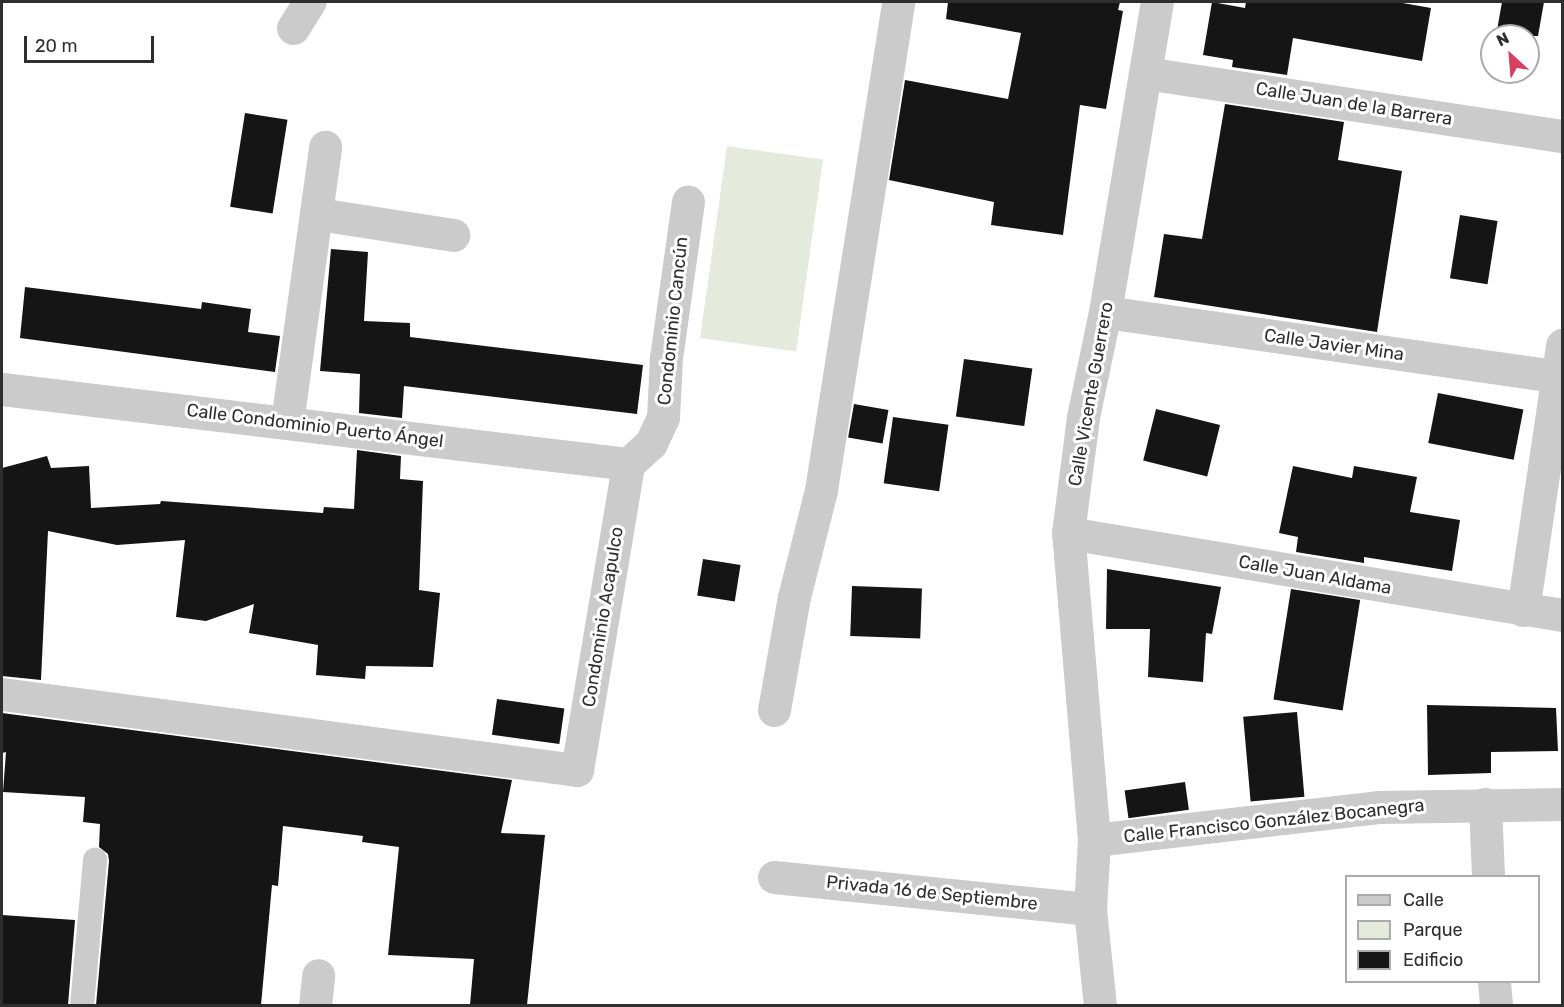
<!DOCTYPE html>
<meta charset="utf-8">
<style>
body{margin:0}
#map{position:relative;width:1564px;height:1007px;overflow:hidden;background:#fff;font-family:Rubik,sans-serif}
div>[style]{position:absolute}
.green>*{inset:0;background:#e6eadd;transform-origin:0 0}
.building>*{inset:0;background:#151515;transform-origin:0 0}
.service>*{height:24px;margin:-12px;padding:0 12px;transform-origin:12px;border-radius:12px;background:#cbcbcb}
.minor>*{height:33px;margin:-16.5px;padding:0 16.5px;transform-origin:16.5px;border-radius:16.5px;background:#cbcbcb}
span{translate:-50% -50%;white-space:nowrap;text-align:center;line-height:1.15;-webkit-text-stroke:6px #fff;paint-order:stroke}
.street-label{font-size:18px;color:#2e2e2e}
.frame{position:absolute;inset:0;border:3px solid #2e2e2e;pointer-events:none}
.legend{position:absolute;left:1345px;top:875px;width:195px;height:108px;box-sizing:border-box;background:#fff;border:2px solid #ababab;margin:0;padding:8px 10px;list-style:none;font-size:18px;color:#2e2e2e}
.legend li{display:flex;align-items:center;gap:12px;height:30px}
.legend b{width:30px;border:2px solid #ababab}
.north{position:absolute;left:1480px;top:24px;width:60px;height:60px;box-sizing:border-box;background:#fff;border:2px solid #ababab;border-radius:50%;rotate:334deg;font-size:16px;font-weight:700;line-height:24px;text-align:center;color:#2e2e2e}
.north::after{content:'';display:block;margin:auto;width:21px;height:27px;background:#d64063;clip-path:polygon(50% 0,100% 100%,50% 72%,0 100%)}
.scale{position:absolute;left:24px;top:36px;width:130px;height:27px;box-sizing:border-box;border:3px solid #2e2e2e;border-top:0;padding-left:8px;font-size:18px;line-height:21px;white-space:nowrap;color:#2e2e2e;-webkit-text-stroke:4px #fff;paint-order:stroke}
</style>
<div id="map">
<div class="green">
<i style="left:727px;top:146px;width:97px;height:194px;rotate:8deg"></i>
</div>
<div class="building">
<i style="clip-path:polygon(948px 2px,1120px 2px,1118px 10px,1123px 11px,1106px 109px,1080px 105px,1063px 235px,991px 225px,994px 202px,889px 180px,905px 80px,1008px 99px,1021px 33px,946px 19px)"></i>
<i style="clip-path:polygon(1212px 2px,1245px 8px,1246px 2px,1397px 2px,1431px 8px,1422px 61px,1293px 38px,1287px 75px,1232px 67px,1233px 60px,1203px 55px)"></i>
<i style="clip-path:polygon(1502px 2px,1544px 2px,1538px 36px,1496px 36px)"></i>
<i style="clip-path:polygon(1225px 104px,1344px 122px,1338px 160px,1402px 171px,1377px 332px,1154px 297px,1164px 234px,1202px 239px)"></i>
<i style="left:245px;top:113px;width:43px;height:95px;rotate:9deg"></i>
<i style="left:1460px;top:215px;width:38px;height:64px;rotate:9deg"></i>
<i style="clip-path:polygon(331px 249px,368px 252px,364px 321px,410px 323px,410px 337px,643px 365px,637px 414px,404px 386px,402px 418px,359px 413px,360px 374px,320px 371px)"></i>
<i style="clip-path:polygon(25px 287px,201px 309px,202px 302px,251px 309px,248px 332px,280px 336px,275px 372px,20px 338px)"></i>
<i style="left:964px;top:359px;width:69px;height:58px;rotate:8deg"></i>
<i style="left:1438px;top:393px;width:87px;height:51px;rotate:11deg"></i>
<i style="left:854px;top:404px;width:35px;height:34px;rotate:10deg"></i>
<i style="left:1156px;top:409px;width:66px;height:53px;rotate:14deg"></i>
<i style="left:893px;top:417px;width:56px;height:67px;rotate:8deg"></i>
<i style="clip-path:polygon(357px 450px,401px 456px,400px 479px,423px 481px,419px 590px,440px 593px,433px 667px,366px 666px,365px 679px,316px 675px,318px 645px,249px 633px,254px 604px,206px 621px,176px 617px,185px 540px,117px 545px,48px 531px,41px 680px,2px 676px,2px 468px,47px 456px,51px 468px,89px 466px,91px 508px,160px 504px,161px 501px,323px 513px,324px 507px,354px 509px)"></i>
<i style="clip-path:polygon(1293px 466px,1352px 478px,1354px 466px,1417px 477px,1410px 512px,1460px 520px,1452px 571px,1364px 557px,1364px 563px,1296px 552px,1298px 537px,1279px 533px)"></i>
<i style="left:703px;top:559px;width:38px;height:37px;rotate:9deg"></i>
<i style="clip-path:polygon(1107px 569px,1221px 587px,1212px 634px,1206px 633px,1203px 682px,1148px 677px,1150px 629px,1106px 629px)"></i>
<i style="left:852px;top:586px;width:70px;height:50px;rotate:2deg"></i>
<i style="left:1291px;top:589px;width:70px;height:112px;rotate:9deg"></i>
<i style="left:497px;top:699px;width:68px;height:36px;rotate:8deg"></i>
<i style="clip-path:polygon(1427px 705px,1556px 708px,1558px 751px,1491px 752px,1491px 773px,1428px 775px)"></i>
<i style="left:1297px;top:712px;width:85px;height:54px;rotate:85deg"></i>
<i style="clip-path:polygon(2px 713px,512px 780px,501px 833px,545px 835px,527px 1005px,470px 1005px,474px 959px,388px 955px,399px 847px,362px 842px,363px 836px,283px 826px,278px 886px,272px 885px,261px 1005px,96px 1005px,109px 861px,108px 854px,99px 847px,100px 824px,83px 822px,85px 797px,3px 792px,6px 752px,2px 753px)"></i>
<i style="left:1185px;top:782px;width:28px;height:61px;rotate:82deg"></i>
<i style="clip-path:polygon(2px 915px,75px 920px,68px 1005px,2px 1005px)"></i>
</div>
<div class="service">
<i style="left:82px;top:1006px;width:147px;rotate:-84.9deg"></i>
</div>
<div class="minor">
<i style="left:293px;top:28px;width:31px;rotate:-58deg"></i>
<i style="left:1145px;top:73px;width:422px;rotate:8.6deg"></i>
<i style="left:318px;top:214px;width:137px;rotate:8.8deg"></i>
<i style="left:1105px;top:312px;width:462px;rotate:8.1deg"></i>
<i style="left:2px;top:389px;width:630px;rotate:6.83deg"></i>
<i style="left:287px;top:422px;width:278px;rotate:-82.1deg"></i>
<i style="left:628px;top:464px;width:31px;rotate:-42deg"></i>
<i style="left:651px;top:443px;width:29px;rotate:-65deg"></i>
<i style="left:663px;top:417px;width:59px;rotate:-87.1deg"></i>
<i style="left:666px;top:358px;width:158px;rotate:-82deg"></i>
<i style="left:1068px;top:533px;width:501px;rotate:9.42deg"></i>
<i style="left:1523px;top:610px;width:268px;rotate:-81.6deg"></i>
<i style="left:2px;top:694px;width:580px;rotate:7.53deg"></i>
<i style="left:577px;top:770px;width:310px;rotate:-80.5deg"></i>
<i style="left:774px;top:710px;width:115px;rotate:-80deg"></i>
<i style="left:794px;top:597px;width:110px;rotate:-75.8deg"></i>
<i style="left:821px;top:490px;width:494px;rotate:-81deg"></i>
<i style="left:1485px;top:804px;width:72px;rotate:87.6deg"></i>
<i style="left:1094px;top:840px;width:286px;rotate:-6.6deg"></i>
<i style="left:1378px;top:807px;width:184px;rotate:-0.9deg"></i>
<i style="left:774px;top:877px;width:318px;rotate:5.8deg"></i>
<i style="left:1494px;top:982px;width:24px;rotate:85deg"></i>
<i style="left:315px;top:1006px;width:31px;rotate:-84deg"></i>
<i style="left:1100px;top:1006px;width:98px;rotate:-95.9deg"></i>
<i style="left:1090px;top:909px;width:69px;rotate:-86.7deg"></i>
<i style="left:1094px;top:840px;width:308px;rotate:-94.8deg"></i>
<i style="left:1068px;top:533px;width:117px;rotate:-82.6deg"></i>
<i style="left:1083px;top:417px;width:107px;rotate:-78.2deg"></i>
<i style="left:1105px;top:312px;width:314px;rotate:-80.5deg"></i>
</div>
<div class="street-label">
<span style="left:1354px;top:104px;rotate:9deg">Calle Juan de la Barrera</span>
<span style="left:673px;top:321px;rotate:-84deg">Condominio Cancún</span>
<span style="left:1334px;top:345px;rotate:8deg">Calle Javier Mina</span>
<span style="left:1091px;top:394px;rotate:-80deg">Calle Vicente Guerrero</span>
<span style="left:315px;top:426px;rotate:7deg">Calle Condominio Puerto Ángel</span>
<span style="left:1315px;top:575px;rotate:10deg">Calle Juan Aldama</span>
<span style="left:603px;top:617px;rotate:-81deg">Condominio Acapulco</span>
<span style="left:1274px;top:821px;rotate:-6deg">Calle Francisco González Bocanegra</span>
<span style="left:932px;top:893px;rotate:6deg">Privada 16 de Septiembre</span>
</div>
<div class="frame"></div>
<ul class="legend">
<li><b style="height:8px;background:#cbcbcb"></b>Calle</li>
<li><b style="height:16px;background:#e6eadd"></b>Parque</li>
<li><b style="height:16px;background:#151515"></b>Edificio</li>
</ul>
<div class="north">N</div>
<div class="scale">20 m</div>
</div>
